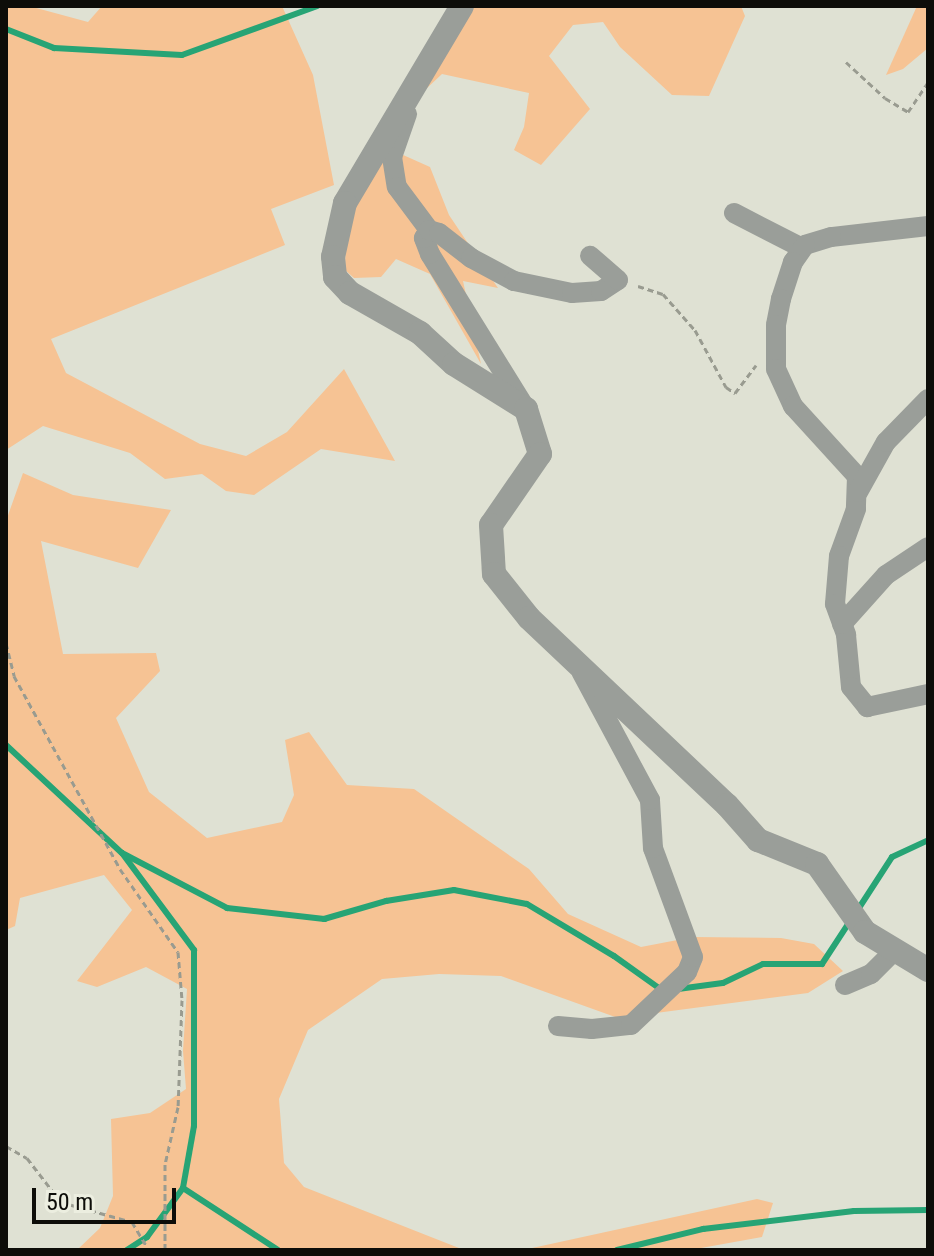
<!DOCTYPE html>
<style>
body{margin:0}
#map{position:relative;width:934px;height:1256px;overflow:hidden;background:#dfe1d3;font-family:"Roboto Condensed",sans-serif}
div>[style]{position:absolute}
.green>*{inset:0;background:#f6c394}
.stream>*{height:6px;margin:-3px;padding:0 3px;transform-origin:3px;border-radius:3px;background:#27a475}
.path>*{height:3px;margin-top:-1.5px;transform-origin:0;background:repeating-linear-gradient(90deg,#999b90 0 6px,transparent 0 10px)}
.minor>*{height:20px;margin:-10px;padding:0 10px;transform-origin:10px;border-radius:10px;background:#9a9e99}
.tertiary>*{height:24px;margin:-12px;padding:0 12px;transform-origin:12px;border-radius:12px;background:#9a9e99}
span{translate:-50% -50%;white-space:nowrap;text-align:center;line-height:1.15;-webkit-text-stroke:6px #eceee0;paint-order:stroke}
.frame{position:absolute;inset:0;border:8px solid #0d0d09;pointer-events:none}
.scale{position:absolute;left:32px;top:1188px;width:144px;height:36px;box-sizing:border-box;border:4px solid #0d0d09;border-top:0;padding-left:10px;font-size:24px;line-height:28px;white-space:nowrap;color:#0d0d09;-webkit-text-stroke:6px #eceee0;paint-order:stroke}
</style>
<div id="map">
<div class="green">
<i style="clip-path:polygon(6px 6px,29px 6px,88px 22px,102px 6px,282px 6px,313px 75px,334px 185px,271px 209px,285px 245px,51px 339px,66px 373px,200px 444px,246px 456px,287px 432px,344px 369px,395px 461px,321px 449px,254px 495px,226px 491px,202px 474px,165px 479px,130px 453px,43px 426px,6px 450px)"></i>
<i style="clip-path:polygon(473px 6px,741px 6px,745px 16px,709px 96px,672px 95px,620px 47px,603px 22px,573px 25px,549px 56px,590px 109px,541px 165px,514px 150px,524px 127px,529px 93px,442px 74px,426px 89px)"></i>
<i style="clip-path:polygon(917px 6px,928px 6px,928px 48px,903px 69px,886px 75px)"></i>
<i style="clip-path:polygon(383px 146px,430px 167px,449px 215px,498px 288px,463px 281px,481px 364px,430px 274px,396px 259px,381px 277px,354px 278px,345px 270px,346px 223px)"></i>
<i style="clip-path:polygon(23px 473px,73px 495px,171px 510px,138px 568px,41px 541px,63px 654px,156px 653px,160px 671px,116px 718px,149px 792px,207px 838px,282px 822px,294px 795px,285px 740px,309px 732px,347px 785px,414px 789px,529px 869px,568px 914px,641px 947px,693px 937px,781px 938px,814px 944px,843px 971px,808px 993px,618px 1018px,501px 976px,439px 974px,382px 979px,308px 1030px,279px 1099px,284px 1163px,304px 1187px,464px 1250px,77px 1250px,100px 1228px,113px 1196px,111px 1119px,150px 1113px,186px 1089px,183px 1051px,187px 989px,146px 967px,97px 987px,77px 981px,132px 910px,104px 875px,20px 898px,15px 926px,6px 930px,6px 521px)"></i>
<i style="clip-path:polygon(757px 1199px,773px 1203px,762px 1237px,690px 1250px,523px 1250px)"></i>
</div>
<div class="stream">
<i style="left:6px;top:29px;width:52px;rotate:21.6deg"></i>
<i style="left:54px;top:48px;width:128px;rotate:3.1deg"></i>
<i style="left:182px;top:55px;width:144px;rotate:-19.9deg"></i>
<i style="left:6px;top:745px;width:158px;rotate:43deg"></i>
<i style="left:122px;top:853px;width:121px;rotate:53.4deg"></i>
<i style="left:194px;top:950px;width:176px;rotate:90deg"></i>
<i style="left:194px;top:1126px;width:63px;rotate:100.1deg"></i>
<i style="left:183px;top:1188px;width:61px;rotate:126.3deg"></i>
<i style="left:147px;top:1237px;width:24px;rotate:147deg"></i>
<i style="left:122px;top:853px;width:119px;rotate:27.6deg"></i>
<i style="left:227px;top:908px;width:98px;rotate:6.5deg"></i>
<i style="left:324px;top:919px;width:65px;rotate:-16.2deg"></i>
<i style="left:386px;top:901px;width:69px;rotate:-9.2deg"></i>
<i style="left:454px;top:890px;width:74px;rotate:10.9deg"></i>
<i style="left:527px;top:904px;width:101px;rotate:30.9deg"></i>
<i style="left:614px;top:956px;width:60px;rotate:35.5deg"></i>
<i style="left:857px;top:911px;width:64px;rotate:-57.1deg"></i>
<i style="left:892px;top:857px;width:40px;rotate:-25deg"></i>
<i style="left:678px;top:989px;width:45px;rotate:-7.6deg"></i>
<i style="left:723px;top:983px;width:44px;rotate:-25.4deg"></i>
<i style="left:763px;top:964px;width:59px"></i>
<i style="left:822px;top:964px;width:51px;rotate:-56.9deg"></i>
<i style="left:183px;top:1188px;width:113px;rotate:33.1deg"></i>
<i style="left:617px;top:1250px;width:89px;rotate:-13.7deg"></i>
<i style="left:703px;top:1229px;width:152px;rotate:-6.8deg"></i>
<i style="left:854px;top:1211px;width:74px;rotate:-0.8deg"></i>
</div>
<div class="path">
<i style="left:846px;top:62px;width:53px;rotate:42.7deg"></i>
<i style="left:885px;top:98px;width:27px;rotate:31deg"></i>
<i style="left:908px;top:112px;width:36px;rotate:-56deg"></i>
<i style="left:638px;top:286px;width:26px;rotate:18deg"></i>
<i style="left:663px;top:294px;width:48px;rotate:48.4deg"></i>
<i style="left:695px;top:330px;width:65px;rotate:61.5deg"></i>
<i style="left:726px;top:387px;width:11px;rotate:34deg"></i>
<i style="left:735px;top:393px;width:35px;rotate:-53deg"></i>
<i style="left:6px;top:643px;width:34px;rotate:76deg"></i>
<i style="left:14px;top:676px;width:220px;rotate:61.2deg"></i>
<i style="left:120px;top:869px;width:101px;rotate:55.1deg"></i>
<i style="left:178px;top:952px;width:48px;rotate:85.2deg"></i>
<i style="left:182px;top:1000px;width:107px;rotate:92.1deg"></i>
<i style="left:178px;top:1107px;width:58px;rotate:102.8deg"></i>
<i style="left:165px;top:1164px;width:86px;rotate:90deg"></i>
<i style="left:6px;top:1146px;width:24px;rotate:30deg"></i>
<i style="left:27px;top:1158px;width:56px;rotate:52.3deg"></i>
<i style="left:61px;top:1202px;width:74px;rotate:15.7deg"></i>
<i style="left:132px;top:1222px;width:33px;rotate:59deg"></i>
</div>
<div class="minor">
<i style="left:407px;top:114px;width:46px;rotate:109.2deg"></i>
<i style="left:392px;top:157px;width:30px;rotate:81deg"></i>
<i style="left:397px;top:187px;width:54px;rotate:53.3deg"></i>
<i style="left:734px;top:213px;width:76px;rotate:27.2deg"></i>
<i style="left:928px;top:226px;width:98px;rotate:173.5deg"></i>
<i style="left:831px;top:237px;width:27px;rotate:163deg"></i>
<i style="left:805px;top:245px;width:21px;rotate:125deg"></i>
<i style="left:793px;top:262px;width:39px;rotate:108deg"></i>
<i style="left:781px;top:299px;width:26px;rotate:101deg"></i>
<i style="left:776px;top:325px;width:44px;rotate:90deg"></i>
<i style="left:776px;top:369px;width:41px;rotate:65.3deg"></i>
<i style="left:793px;top:406px;width:95px;rotate:47.6deg"></i>
<i style="left:857px;top:476px;width:33px;rotate:92deg"></i>
<i style="left:856px;top:509px;width:50px;rotate:109.9deg"></i>
<i style="left:839px;top:556px;width:48px;rotate:94.8deg"></i>
<i style="left:835px;top:604px;width:33px;rotate:70deg"></i>
<i style="left:846px;top:635px;width:52px;rotate:84.5deg"></i>
<i style="left:851px;top:687px;width:26px;rotate:51deg"></i>
<i style="left:867px;top:707px;width:62px;rotate:-12deg"></i>
<i style="left:526px;top:409px;width:182px;rotate:-121.8deg"></i>
<i style="left:430px;top:254px;width:17px;rotate:-111deg"></i>
<i style="left:424px;top:238px;width:9px;rotate:-58deg"></i>
<i style="left:429px;top:230px;width:10px;rotate:17deg"></i>
<i style="left:439px;top:233px;width:41px;rotate:38deg"></i>
<i style="left:471px;top:258px;width:49px;rotate:28.1deg"></i>
<i style="left:514px;top:281px;width:59px;rotate:11.7deg"></i>
<i style="left:572px;top:293px;width:29px;rotate:-4deg"></i>
<i style="left:601px;top:291px;width:20px;rotate:-33deg"></i>
<i style="left:618px;top:280px;width:37px;rotate:-139deg"></i>
<i style="left:858px;top:492px;width:57px;rotate:-60.8deg"></i>
<i style="left:886px;top:442px;width:60px;rotate:-45.7deg"></i>
<i style="left:842px;top:624px;width:66px;rotate:-48.1deg"></i>
<i style="left:886px;top:575px;width:50px;rotate:-33.7deg"></i>
<i style="left:845px;top:985px;width:28px;rotate:-23deg"></i>
<i style="left:871px;top:974px;width:34px;rotate:-45deg"></i>
<i style="left:558px;top:1026px;width:34px;rotate:5deg"></i>
<i style="left:592px;top:1029px;width:39px;rotate:-6deg"></i>
<i style="left:631px;top:1025px;width:77px;rotate:-43.4deg"></i>
<i style="left:687px;top:972px;width:16px;rotate:-68deg"></i>
<i style="left:693px;top:957px;width:116px;rotate:-110.2deg"></i>
<i style="left:653px;top:848px;width:48px;rotate:-93.6deg"></i>
<i style="left:650px;top:800px;width:144px;rotate:-118.2deg"></i>
</div>
<div class="tertiary">
<i style="left:462px;top:6px;width:229px;rotate:120.7deg"></i>
<i style="left:345px;top:203px;width:55px;rotate:102.5deg"></i>
<i style="left:333px;top:257px;width:20px;rotate:84deg"></i>
<i style="left:335px;top:277px;width:22px;rotate:47deg"></i>
<i style="left:350px;top:293px;width:81px;rotate:29.7deg"></i>
<i style="left:420px;top:333px;width:46px;rotate:42.4deg"></i>
<i style="left:454px;top:364px;width:85px;rotate:32deg"></i>
<i style="left:526px;top:409px;width:47px;rotate:72.7deg"></i>
<i style="left:540px;top:454px;width:86px;rotate:124.6deg"></i>
<i style="left:491px;top:525px;width:49px;rotate:86.5deg"></i>
<i style="left:494px;top:574px;width:56px;rotate:51.5deg"></i>
<i style="left:529px;top:618px;width:272px;rotate:43.4deg"></i>
<i style="left:727px;top:805px;width:47px;rotate:48.5deg"></i>
<i style="left:758px;top:840px;width:64px;rotate:22.1deg"></i>
<i style="left:817px;top:864px;width:83px;rotate:54.8deg"></i>
<i style="left:865px;top:932px;width:74px;rotate:31.1deg"></i>
</div>
<div class="frame"></div>
<div class="scale">50 m</div>
</div>
